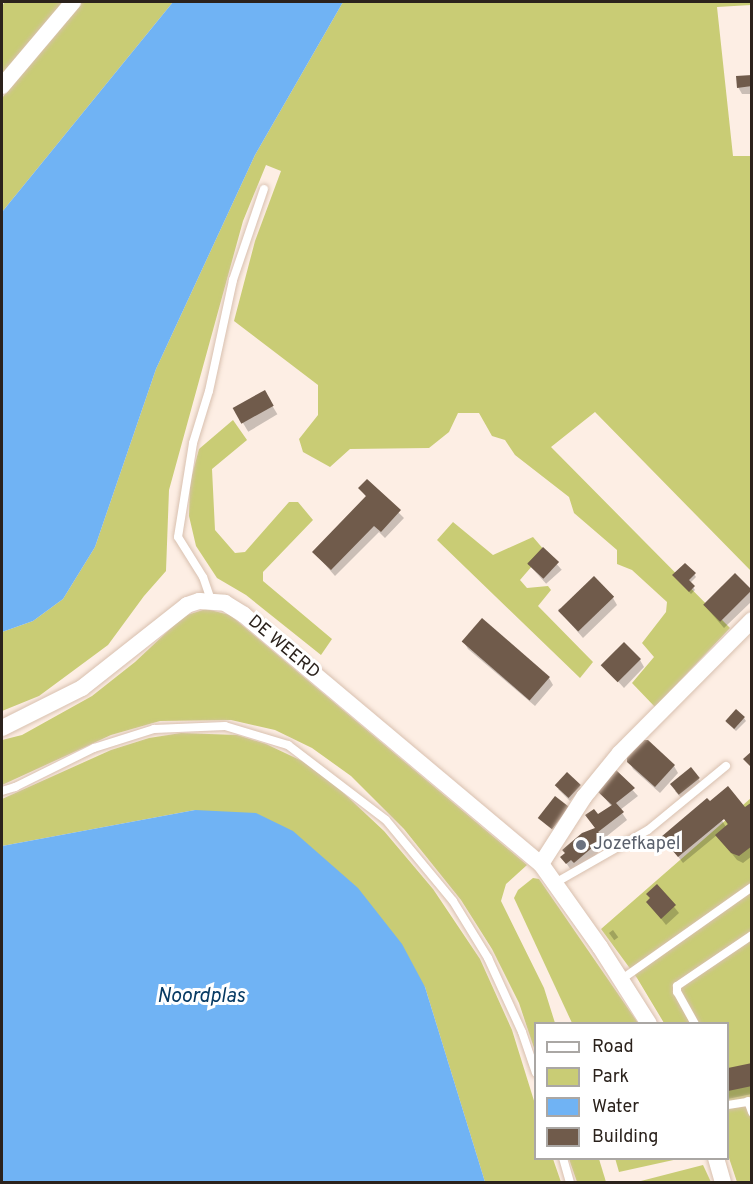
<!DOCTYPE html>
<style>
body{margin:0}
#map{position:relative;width:753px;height:1184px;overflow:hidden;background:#fdeee4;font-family:Overpass,sans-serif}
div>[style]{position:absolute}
.green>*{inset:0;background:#c9cc75}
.water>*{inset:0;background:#70b3f4}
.shadow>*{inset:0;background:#0003;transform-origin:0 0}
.building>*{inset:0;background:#705b4b;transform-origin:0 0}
.roads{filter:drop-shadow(0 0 2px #d8c0af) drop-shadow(0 0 2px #d8c0af)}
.lane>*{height:8px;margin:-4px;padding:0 4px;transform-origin:4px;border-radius:4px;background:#fff}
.street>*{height:16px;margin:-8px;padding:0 8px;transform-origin:8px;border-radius:8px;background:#fff}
.dots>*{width:16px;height:16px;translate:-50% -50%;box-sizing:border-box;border:3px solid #fff;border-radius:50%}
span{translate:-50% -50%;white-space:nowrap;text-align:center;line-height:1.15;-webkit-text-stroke:6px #fff;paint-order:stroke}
.street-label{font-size:18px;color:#2b221c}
.worship-label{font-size:18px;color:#5b616d}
.left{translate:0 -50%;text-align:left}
.water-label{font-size:20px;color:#083b64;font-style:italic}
.frame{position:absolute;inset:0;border:3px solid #2b221c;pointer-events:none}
.legend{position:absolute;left:534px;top:1022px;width:195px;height:138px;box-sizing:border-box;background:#fff;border:2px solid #aaa7a4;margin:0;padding:8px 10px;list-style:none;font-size:18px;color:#2b221c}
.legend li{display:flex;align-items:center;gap:12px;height:30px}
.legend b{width:30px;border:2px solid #aaa7a4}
</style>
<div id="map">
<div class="green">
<i style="clip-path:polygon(5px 2px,67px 2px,2px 79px,2px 6px)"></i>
<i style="clip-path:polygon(80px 2px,173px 2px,2px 212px,2px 98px)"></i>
<i style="clip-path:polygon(343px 2px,751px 2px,751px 5px,717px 7px,733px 156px,751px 156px,751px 571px,595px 412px,551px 447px,730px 628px,655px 707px,632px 683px,654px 657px,642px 643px,666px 612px,667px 602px,632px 570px,617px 564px,617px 550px,574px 513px,569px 497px,515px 455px,505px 440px,492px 436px,479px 413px,458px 413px,449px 432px,429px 448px,350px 449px,330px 467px,303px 452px,299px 439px,318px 415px,318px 385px,234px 321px,255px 241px,281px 171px,266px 165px,243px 221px,169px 490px,166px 571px,144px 596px,108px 645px,39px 696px,2px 711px,2px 632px,33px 621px,63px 599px,95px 547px,156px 369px,255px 155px)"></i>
<i style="clip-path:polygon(233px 420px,247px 440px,212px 469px,215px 530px,235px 553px,245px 552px,289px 502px,298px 502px,313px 520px,263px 572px,263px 581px,332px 639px,321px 655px,246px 595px,217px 578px,196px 546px,189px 516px,190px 483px,199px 449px)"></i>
<i style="clip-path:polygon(453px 522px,493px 555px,533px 537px,545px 551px,520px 580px,527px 588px,548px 586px,551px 590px,538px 606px,593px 662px,580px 678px,437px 540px)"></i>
<i style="clip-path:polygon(206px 609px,230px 615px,527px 865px,506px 884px,501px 901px,544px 988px,555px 1023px,536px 1024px,535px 1051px,519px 1003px,492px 949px,461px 900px,404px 829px,351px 776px,312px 748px,275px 730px,231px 720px,160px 721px,111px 735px,2px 785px,2px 740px,22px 735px,92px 696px,135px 662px,184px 616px)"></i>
<i style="clip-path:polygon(181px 733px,237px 735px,266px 744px,302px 761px,335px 785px,384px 831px,433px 889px,480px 959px,512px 1030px,535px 1104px,536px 1158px,553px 1159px,561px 1182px,485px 1182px,425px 987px,195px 810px,2px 846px,2px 799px,111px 750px,149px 738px)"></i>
<i style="clip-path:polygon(751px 798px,751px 1182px,737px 1182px,728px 1155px,728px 1024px,664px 1023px,637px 978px,601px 929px)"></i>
<i style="clip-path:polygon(533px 878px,539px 879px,638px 1023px,572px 1023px,514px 898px,518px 890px)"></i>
<i style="clip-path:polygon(615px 1158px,678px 1158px,678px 1159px,619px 1172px)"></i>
<i style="clip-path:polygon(569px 1159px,599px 1159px,606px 1182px,577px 1182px)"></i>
<i style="clip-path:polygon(703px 1165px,711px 1182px,637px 1182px)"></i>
</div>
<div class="water">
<i style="clip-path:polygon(173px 2px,343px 2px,255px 155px,156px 369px,95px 547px,63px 599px,33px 621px,2px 632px,2px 212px)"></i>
<i style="clip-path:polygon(195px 810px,256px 813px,293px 831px,358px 888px,402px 944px,425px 987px,485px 1182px,2px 1182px,2px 846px)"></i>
</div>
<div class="shadow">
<i style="clip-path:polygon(752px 76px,752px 94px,742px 94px,738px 87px)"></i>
<i style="left:264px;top:392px;width:26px;height:34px;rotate:59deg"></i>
<i style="clip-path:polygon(367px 481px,404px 518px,385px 538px,379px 532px,335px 576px,314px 552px,367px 498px,360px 488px)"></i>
<i style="left:543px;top:549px;width:28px;height:21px;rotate:48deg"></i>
<i style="clip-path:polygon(694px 574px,696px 577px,690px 583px,695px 590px,691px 594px,676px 578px)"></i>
<i style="clip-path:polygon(751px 590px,752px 601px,724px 628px,705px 606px)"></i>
<i style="clip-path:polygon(613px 598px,617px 605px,583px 638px,558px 609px)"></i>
<i style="clip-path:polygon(464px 642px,549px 678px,553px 685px,535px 706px,468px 649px)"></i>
<i style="clip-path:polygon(640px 660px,644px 667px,624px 688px,603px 665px)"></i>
<i style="clip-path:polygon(744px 718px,746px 721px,736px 731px,726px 722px)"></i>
<i style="clip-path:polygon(629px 761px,674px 766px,678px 773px,660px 793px,633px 769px)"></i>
<i style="clip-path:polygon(616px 772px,638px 796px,620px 810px,627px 820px,602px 840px,604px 843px,597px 854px,579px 870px,576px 866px,571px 870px,562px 857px,596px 829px,598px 816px,612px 807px,599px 791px)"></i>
<i style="clip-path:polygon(698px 778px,702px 785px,683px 800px,675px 791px)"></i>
<i style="clip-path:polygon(580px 786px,581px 789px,570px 801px,558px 789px)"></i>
<i style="clip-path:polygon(evenodd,710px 803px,745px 810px,752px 804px,752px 856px,743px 863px,737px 860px,717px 835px,683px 863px,663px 837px,710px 803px,721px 812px,728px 825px,726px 827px,718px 814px,721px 812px)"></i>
<i style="clip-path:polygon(568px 808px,554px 831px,539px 817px)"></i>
<i style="clip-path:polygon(657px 886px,679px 913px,666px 925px,648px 902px)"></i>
<i style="left:613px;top:930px;width:9px;height:5px;rotate:54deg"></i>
<i style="clip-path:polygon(752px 1064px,752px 1094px,728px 1099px,728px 1070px)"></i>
</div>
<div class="building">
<i style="clip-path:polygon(752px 75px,752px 86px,737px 88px,736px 76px)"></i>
<i style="left:265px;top:390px;width:18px;height:37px;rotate:61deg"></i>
<i style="clip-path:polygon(367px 479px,401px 510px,381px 532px,374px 526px,331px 570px,312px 552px,366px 496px,358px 488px)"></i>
<i style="left:543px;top:547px;width:22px;height:23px;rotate:43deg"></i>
<i style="clip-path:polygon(685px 563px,696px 573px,689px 580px,695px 586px,689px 592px,672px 575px)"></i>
<i style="left:735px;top:573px;width:24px;height:45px;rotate:45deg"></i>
<i style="left:594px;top:576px;width:29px;height:50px;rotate:46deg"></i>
<i style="left:482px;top:618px;width:90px;height:31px;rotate:41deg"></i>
<i style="left:624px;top:642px;width:24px;height:33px;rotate:45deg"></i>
<i style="left:736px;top:709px;width:12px;height:16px;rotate:42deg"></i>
<i style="clip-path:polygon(644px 740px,648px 740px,675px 765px,655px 787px,627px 762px,627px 758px)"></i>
<i style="clip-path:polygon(752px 751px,752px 768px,743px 759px)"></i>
<i style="left:691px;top:767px;width:14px;height:27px;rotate:51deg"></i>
<i style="clip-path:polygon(616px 770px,635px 788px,616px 803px,624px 812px,598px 832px,601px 835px,593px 847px,574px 863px,571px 860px,566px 864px,560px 857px,565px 853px,562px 850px,582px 833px,595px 828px,585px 815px,594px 809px,598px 814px,612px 805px,597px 791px)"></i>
<i style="left:567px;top:772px;width:19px;height:18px;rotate:43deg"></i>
<i style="clip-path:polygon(728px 786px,745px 807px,752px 802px,752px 846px,739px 856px,731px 853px,715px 835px,728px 824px,724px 819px,678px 857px,661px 837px,707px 798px,710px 801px)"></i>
<i style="left:555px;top:796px;width:18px;height:28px;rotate:38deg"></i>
<i style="clip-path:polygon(657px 884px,676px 905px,661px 919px,646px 902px,650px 898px,646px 894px)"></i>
<i style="clip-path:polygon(752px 1063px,752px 1086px,728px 1091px,728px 1068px)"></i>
</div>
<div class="roads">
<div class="lane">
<i style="left:211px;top:600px;width:24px;rotate:-109deg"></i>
<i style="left:203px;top:577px;width:47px;rotate:-122deg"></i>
<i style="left:178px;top:537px;width:95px;rotate:-80.9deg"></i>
<i style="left:193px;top:443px;width:54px;rotate:-72.9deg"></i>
<i style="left:209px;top:391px;width:114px;rotate:-77.8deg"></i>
<i style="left:233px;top:280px;width:96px;rotate:-71.2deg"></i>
<i style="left:2px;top:791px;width:14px;rotate:-17deg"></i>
<i style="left:15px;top:787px;width:88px;rotate:-26.3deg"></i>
<i style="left:94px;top:748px;width:63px;rotate:-17.6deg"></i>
<i style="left:154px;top:729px;width:71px;rotate:-2.4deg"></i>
<i style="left:225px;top:726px;width:66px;rotate:16.8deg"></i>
<i style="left:288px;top:745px;width:123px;rotate:37.4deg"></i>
<i style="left:386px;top:820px;width:105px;rotate:50.4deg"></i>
<i style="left:453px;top:901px;width:67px;rotate:58.4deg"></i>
<i style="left:488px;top:958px;width:81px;rotate:65.3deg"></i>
<i style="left:522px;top:1032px;width:43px;rotate:71.1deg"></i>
<i style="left:555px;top:883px;width:107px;rotate:-29.7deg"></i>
<i style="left:648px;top:830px;width:101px;rotate:-39.4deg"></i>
<i style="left:622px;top:979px;width:159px;rotate:-35.3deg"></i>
<i style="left:695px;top:1024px;width:37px;rotate:-119deg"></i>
<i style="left:677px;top:992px;width:6px;rotate:-90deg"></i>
<i style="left:677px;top:986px;width:91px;rotate:-34.2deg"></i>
<i style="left:748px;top:1101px;width:12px;rotate:70deg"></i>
<i style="left:728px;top:1105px;width:24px;rotate:-9deg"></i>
<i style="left:563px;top:1158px;width:25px;rotate:74deg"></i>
</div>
<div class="street">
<i style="left:2px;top:86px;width:110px;rotate:-49.8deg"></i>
<i style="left:2px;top:728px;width:89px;rotate:-26.6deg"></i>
<i style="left:82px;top:688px;width:134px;rotate:-38.3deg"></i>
<i style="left:187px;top:605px;width:13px;rotate:-18deg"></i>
<i style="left:199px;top:601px;width:26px;rotate:4deg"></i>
<i style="left:225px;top:603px;width:22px;rotate:32deg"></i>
<i style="left:244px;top:615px;width:388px;rotate:40deg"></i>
<i style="left:541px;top:864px;width:102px;rotate:54.6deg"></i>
<i style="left:600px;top:947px;width:91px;rotate:57.5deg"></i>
<i style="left:541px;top:864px;width:80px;rotate:-57.3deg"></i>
<i style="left:584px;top:797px;width:57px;rotate:-50.7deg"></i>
<i style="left:620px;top:753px;width:187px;rotate:-45.2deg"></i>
<i style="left:716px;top:1158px;width:25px;rotate:74deg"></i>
</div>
</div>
<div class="dots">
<i style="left:581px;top:845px;background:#6b7280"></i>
</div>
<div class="street-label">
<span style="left:283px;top:648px;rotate:40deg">DE WEERD</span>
</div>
<div class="worship-label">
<span class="left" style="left:593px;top:845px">Jozefkapel</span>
</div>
<div class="water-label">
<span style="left:201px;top:997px">Noordplas</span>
</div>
<div class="frame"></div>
<ul class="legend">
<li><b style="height:8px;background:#fff"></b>Road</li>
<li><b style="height:16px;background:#c9cc75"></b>Park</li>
<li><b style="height:16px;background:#70b3f4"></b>Water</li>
<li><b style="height:16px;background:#705b4b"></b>Building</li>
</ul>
</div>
